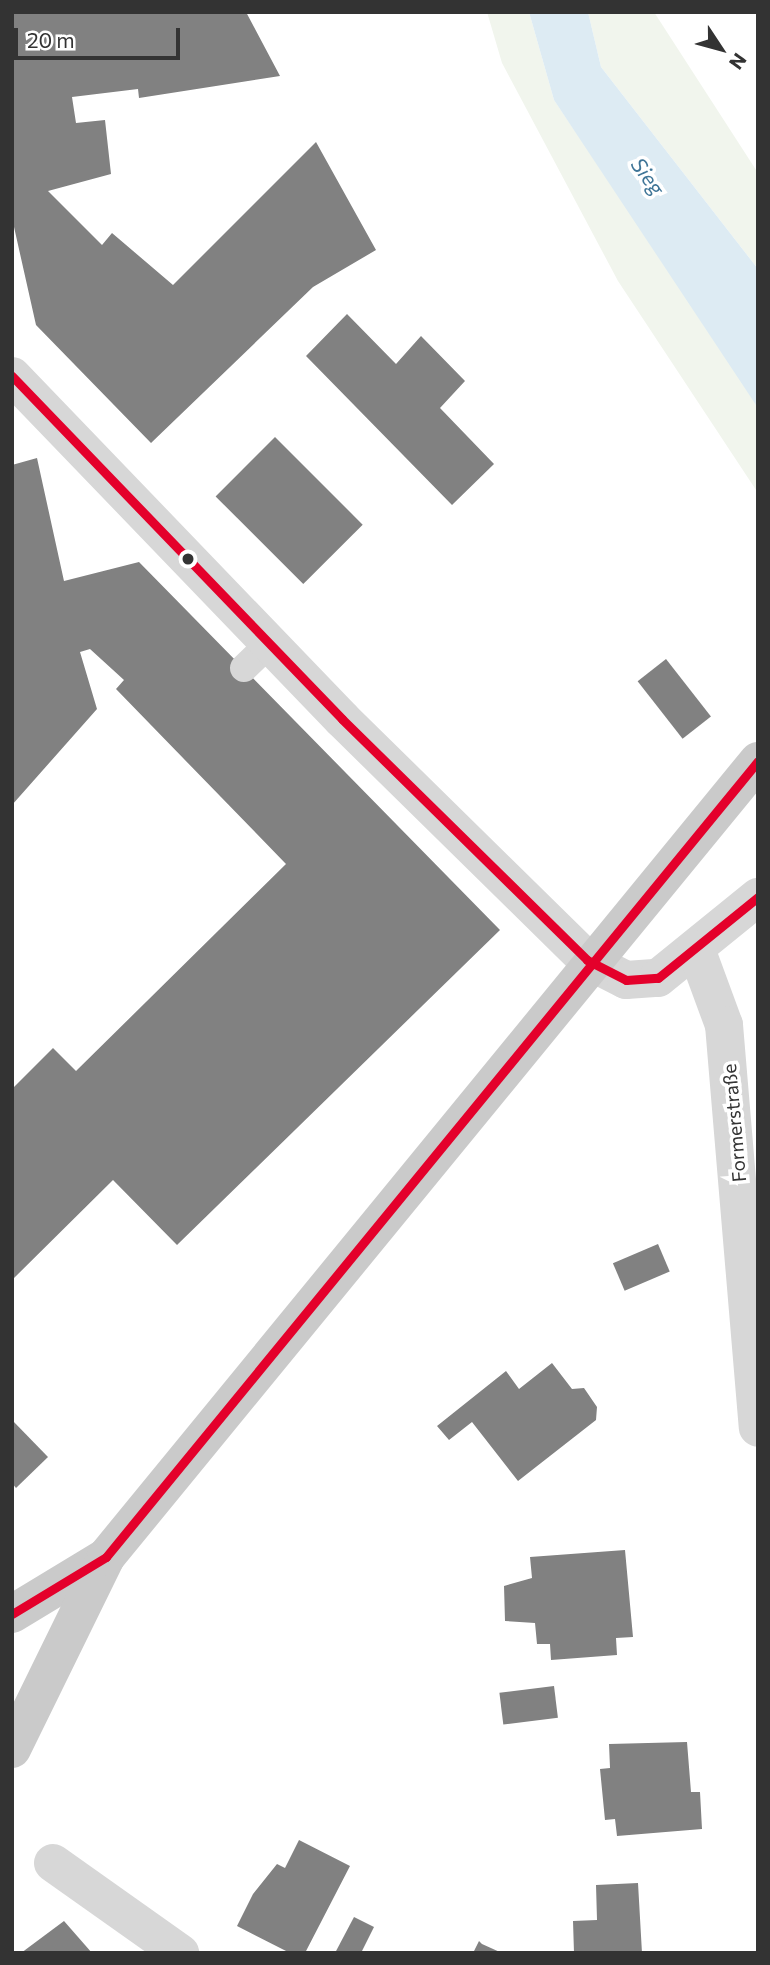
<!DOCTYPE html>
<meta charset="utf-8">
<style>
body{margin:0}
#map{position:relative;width:770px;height:1965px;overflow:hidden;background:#fff;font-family:Commissioner,sans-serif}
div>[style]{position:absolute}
.green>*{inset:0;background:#f1f5ed}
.water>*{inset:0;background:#ddebf3}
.building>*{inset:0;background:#818181;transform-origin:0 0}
.lane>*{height:28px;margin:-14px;padding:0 14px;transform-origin:14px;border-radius:14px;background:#d7d7d7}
.street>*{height:38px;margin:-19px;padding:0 19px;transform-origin:19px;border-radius:19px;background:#d7d7d7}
.primary>*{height:38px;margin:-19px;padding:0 19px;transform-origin:19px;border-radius:19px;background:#cacaca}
.bus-1>*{height:9px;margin:-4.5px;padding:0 4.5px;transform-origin:4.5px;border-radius:4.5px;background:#e4002b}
.dots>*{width:19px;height:19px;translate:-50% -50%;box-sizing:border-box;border:4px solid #fff;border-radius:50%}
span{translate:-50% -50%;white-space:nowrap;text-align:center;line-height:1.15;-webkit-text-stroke:7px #fff;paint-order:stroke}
.street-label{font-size:19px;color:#333}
.water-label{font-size:21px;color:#3f7597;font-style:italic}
.frame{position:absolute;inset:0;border:14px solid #333;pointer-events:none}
.north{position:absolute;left:686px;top:14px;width:70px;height:70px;-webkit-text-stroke:5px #fff;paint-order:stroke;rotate:126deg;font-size:19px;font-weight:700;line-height:28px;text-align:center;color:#333}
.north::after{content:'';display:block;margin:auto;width:24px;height:32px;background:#333;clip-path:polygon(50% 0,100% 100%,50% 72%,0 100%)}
.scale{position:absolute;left:14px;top:28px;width:166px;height:32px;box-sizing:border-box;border:4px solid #333;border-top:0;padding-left:9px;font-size:21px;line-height:24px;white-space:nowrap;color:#333;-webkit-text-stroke:5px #fff;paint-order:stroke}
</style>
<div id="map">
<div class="green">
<i style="clip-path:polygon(487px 12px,529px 12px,554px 100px,739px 373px,758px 408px,758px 493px,618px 281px,502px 63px)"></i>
<i style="clip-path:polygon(588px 12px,654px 12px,758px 173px,758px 269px,601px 67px)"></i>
</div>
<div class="water">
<i style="clip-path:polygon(529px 12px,588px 12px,601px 67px,758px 269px,758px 408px,554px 100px)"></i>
</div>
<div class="building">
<i style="clip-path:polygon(12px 12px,246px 12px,280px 76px,139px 98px,138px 89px,72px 97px,76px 123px,105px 120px,111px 174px,48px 191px,102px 245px,112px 233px,173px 285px,316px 142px,376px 250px,313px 287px,151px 443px,36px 325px,12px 218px)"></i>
<i style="clip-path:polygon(347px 314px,396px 364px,421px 336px,465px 381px,440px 408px,494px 464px,452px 505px,306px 356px)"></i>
<i style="left:275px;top:437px;width:124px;height:84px;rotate:45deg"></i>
<i style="clip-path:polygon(37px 458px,64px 581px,139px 562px,500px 930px,177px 1245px,113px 1180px,12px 1280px,12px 1089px,53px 1048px,76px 1071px,286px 864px,116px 689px,124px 680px,90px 649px,80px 652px,97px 709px,12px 805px,12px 465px)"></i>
<i style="left:666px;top:659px;width:73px;height:36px;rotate:52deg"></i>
<i style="left:658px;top:1244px;width:30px;height:49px;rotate:67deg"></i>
<i style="clip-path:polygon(552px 1363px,572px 1389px,584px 1388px,597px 1407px,596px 1420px,518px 1481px,472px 1422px,449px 1440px,437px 1426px,506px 1371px,519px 1389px)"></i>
<i style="clip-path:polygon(12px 1420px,48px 1457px,16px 1488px,12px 1483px)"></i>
<i style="clip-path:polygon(625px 1550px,633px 1637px,616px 1638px,617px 1655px,551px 1660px,550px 1644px,537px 1644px,535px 1623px,505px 1621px,504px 1586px,532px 1578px,530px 1557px)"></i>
<i style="left:554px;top:1686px;width:32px;height:55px;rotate:83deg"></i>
<i style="clip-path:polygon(687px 1742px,691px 1792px,700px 1792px,702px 1829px,617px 1836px,615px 1819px,605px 1820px,600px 1769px,610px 1768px,609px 1744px)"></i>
<i style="clip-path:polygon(299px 1840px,350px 1866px,305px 1953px,290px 1953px,237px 1926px,253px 1894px,277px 1864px,285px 1868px)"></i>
<i style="clip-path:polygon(638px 1883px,642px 1953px,574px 1953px,573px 1921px,597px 1920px,596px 1885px)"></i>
<i style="clip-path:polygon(354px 1917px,374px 1927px,361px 1953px,335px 1953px)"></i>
<i style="clip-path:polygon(64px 1921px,92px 1953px,21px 1953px)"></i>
<i style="clip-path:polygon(479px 1941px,482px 1944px,502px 1953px,473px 1953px)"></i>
</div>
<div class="lane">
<i style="left:244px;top:668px;width:37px;rotate:-44deg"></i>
</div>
<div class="street">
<i style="left:12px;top:376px;width:476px;rotate:46.1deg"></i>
<i style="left:342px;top:719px;width:344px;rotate:44.5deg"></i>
<i style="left:587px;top:960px;width:44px;rotate:27.1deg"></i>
<i style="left:626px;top:980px;width:32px;rotate:-4deg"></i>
<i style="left:658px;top:978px;width:129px;rotate:-39deg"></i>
<i style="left:696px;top:949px;width:81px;rotate:69.8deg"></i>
<i style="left:724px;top:1025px;width:404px;rotate:85.2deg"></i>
<i style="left:53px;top:1863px;width:156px;rotate:35.3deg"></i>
</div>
<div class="primary">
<i style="left:12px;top:1614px;width:110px;rotate:-31.2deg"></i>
<i style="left:12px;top:1749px;width:214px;rotate:-63.9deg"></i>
<i style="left:106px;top:1557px;width:1029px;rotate:-50.68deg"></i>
</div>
<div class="bus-1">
<i style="left:12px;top:376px;width:476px;rotate:46.1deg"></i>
<i style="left:342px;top:719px;width:344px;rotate:44.5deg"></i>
<i style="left:587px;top:960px;width:44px;rotate:27.1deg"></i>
<i style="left:626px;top:980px;width:32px;rotate:-4deg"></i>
<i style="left:658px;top:978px;width:129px;rotate:-39deg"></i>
<i style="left:12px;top:1614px;width:110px;rotate:-31.2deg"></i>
<i style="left:106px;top:1557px;width:1029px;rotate:-50.68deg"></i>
</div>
<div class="dots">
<i style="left:188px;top:559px;background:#333"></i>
</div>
<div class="street-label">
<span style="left:734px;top:1123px;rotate:-95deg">Formerstraße</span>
</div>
<div class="water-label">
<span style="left:648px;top:176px;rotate:54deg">Sieg</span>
</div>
<div class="frame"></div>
<div class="north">N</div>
<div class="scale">20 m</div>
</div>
